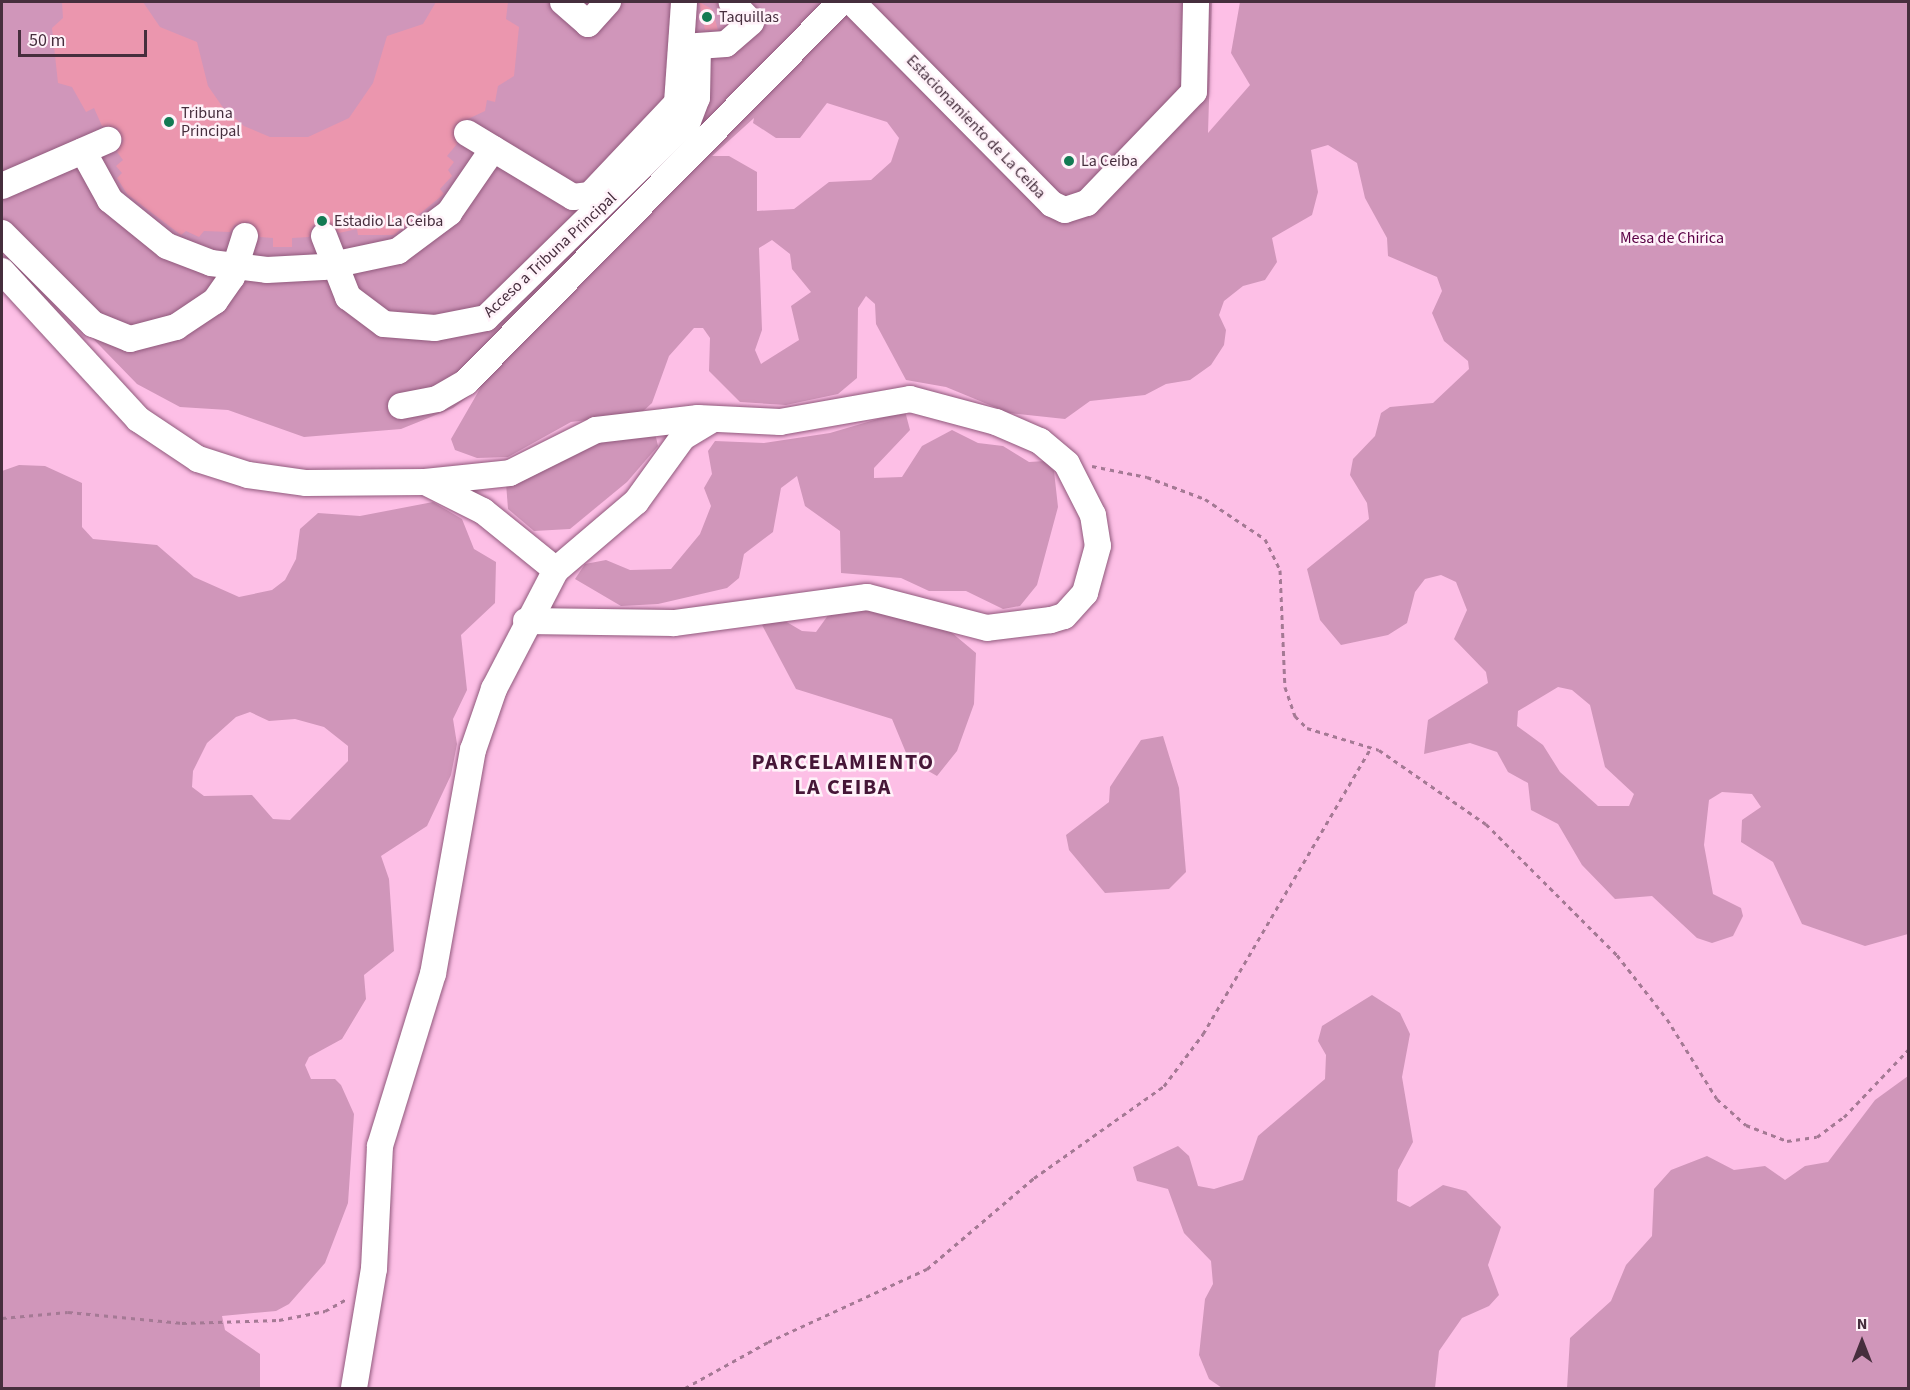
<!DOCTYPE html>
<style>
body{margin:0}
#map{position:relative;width:1910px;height:1390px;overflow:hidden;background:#fdbfe6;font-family:"Source Sans 3",sans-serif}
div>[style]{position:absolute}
.green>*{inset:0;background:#d096ba}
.building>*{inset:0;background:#eb96ae}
.path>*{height:3px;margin-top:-1.5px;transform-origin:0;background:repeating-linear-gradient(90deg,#a47994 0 4.5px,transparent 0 9px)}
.roads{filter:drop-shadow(0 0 2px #90597c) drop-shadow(0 0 2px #90597c)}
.minor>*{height:26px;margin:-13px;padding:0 13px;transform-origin:13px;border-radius:13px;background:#fff}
.dots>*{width:16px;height:16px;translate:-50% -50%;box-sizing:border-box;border:3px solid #fff2f9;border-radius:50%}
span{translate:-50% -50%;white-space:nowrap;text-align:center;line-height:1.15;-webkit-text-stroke:5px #fff2f9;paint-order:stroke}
.poi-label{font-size:16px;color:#462e3d}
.left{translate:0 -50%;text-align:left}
.street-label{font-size:16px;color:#462e3d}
.park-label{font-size:16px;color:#5a0145}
.district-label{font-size:22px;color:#461637;font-weight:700;letter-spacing:1.5px}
.frame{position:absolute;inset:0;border:3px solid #462e3d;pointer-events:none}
.north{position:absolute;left:1832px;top:1312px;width:60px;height:60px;-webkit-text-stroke:4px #fff2f9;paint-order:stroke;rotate:0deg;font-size:16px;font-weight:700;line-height:24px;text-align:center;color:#462e3d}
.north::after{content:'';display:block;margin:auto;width:21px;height:27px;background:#462e3d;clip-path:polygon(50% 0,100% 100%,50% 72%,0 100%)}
.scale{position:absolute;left:18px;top:30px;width:129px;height:27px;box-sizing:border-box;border:3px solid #462e3d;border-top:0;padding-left:8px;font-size:18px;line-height:21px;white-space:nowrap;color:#462e3d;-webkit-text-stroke:4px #fff2f9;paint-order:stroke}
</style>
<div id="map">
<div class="green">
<i style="clip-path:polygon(evenodd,2px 2px,1212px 2px,1208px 133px,1250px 85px,1231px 53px,1240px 2px,1908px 2px,1908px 934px,1865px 946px,1802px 924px,1773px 862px,1741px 842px,1742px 820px,1761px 807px,1752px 794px,1722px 792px,1709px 800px,1704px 845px,1713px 894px,1741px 908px,1743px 916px,1733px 936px,1712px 943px,1697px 938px,1652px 896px,1615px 899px,1582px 865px,1558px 824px,1531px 810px,1528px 783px,1508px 772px,1497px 752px,1470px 743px,1424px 754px,1428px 720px,1488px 683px,1486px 672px,1454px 639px,1467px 610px,1456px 582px,1441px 575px,1425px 579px,1415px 592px,1407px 623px,1388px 635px,1341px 645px,1320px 620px,1307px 569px,1369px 519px,1367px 503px,1350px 475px,1353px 459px,1375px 436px,1381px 413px,1390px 407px,1433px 403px,1469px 369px,1468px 361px,1444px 341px,1432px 313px,1442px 291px,1437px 277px,1388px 256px,1387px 238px,1365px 198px,1357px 163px,1328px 145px,1311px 150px,1318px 192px,1312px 215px,1272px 238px,1277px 262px,1265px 280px,1243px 286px,1224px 301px,1219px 315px,1226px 330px,1224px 345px,1211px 365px,1190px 380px,1166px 384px,1145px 395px,1090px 401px,1065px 419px,1009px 413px,946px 387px,906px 380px,876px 324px,875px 304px,866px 296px,858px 308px,857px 378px,838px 394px,786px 405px,740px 402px,709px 371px,710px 338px,703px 328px,694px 328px,669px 356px,652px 403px,641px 413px,571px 422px,508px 457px,477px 458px,455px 450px,451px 439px,481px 387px,453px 408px,401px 429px,304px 437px,228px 410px,180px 407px,137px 384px,2px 245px,2px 2px,827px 103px,887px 122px,899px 138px,891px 162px,871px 180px,829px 182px,794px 209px,757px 211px,757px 172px,729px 156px,712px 156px,754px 118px,753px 123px,776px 138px,800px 138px,827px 103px,2px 2px,772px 240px,790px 254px,792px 269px,811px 292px,791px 306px,799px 340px,761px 364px,755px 350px,762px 330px,759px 248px,772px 240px,2px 2px,1558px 687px,1572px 690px,1590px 705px,1605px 767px,1634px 794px,1629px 806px,1598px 806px,1560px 772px,1543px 745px,1517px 726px,1518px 711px,1558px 687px)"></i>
<i style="clip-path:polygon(905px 411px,910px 430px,874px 468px,874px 478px,902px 477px,922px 446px,952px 430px,978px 443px,1003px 446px,1029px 462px,1045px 461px,1054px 471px,1058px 507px,1037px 585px,1020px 606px,1003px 609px,966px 591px,929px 591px,901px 578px,841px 573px,840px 531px,805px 506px,797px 476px,781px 488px,773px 532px,744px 554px,739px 578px,727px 588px,658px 604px,621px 606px,575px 579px,585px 564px,606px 560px,630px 570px,671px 569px,700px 534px,711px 506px,704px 488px,712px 474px,708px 451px,715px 441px,764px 443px,830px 433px)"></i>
<i style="clip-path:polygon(655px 433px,658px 446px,627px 482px,570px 529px,534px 531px,508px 509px,506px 483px,580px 444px)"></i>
<i style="clip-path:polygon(evenodd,19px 465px,45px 466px,82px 483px,82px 527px,93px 539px,157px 545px,194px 577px,239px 597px,272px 590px,285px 580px,296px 559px,300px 529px,318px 513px,360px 516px,433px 502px,462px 519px,474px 549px,496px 562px,495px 603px,461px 635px,467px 690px,453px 719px,457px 744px,451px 775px,427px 826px,381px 856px,389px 879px,394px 951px,364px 975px,366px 999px,342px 1039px,309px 1057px,305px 1065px,311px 1079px,335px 1079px,341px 1085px,354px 1114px,348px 1203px,325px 1263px,289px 1304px,276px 1311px,222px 1316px,225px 1330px,260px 1354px,260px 1388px,2px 1388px,2px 471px,19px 465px,250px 712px,269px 721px,295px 719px,324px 727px,348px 746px,348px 761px,290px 820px,273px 819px,252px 795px,204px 796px,192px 787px,193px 771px,207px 743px,236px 717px,250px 712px)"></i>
<i style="clip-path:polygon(865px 609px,945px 627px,976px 653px,974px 704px,957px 751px,937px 776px,909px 760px,892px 719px,796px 689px,762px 625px,773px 614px,802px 631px,816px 632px,829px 614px)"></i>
<i style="clip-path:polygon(1163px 736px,1179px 788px,1186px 872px,1169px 889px,1105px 893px,1069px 850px,1066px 835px,1109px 802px,1110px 787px,1141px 740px)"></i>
<i style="clip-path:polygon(1372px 995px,1400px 1013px,1410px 1034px,1402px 1077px,1413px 1142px,1398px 1170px,1397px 1201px,1410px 1207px,1443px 1185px,1466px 1191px,1501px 1227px,1488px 1265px,1499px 1295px,1489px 1306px,1462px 1318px,1439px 1351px,1435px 1388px,1222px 1388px,1209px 1379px,1199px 1355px,1205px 1299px,1213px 1284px,1211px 1261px,1184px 1233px,1168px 1189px,1137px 1181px,1133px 1167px,1178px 1146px,1189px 1156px,1198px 1186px,1214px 1189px,1243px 1180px,1258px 1136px,1325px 1079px,1326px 1055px,1318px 1041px,1322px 1026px)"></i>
<i style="clip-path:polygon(1908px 1076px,1908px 1388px,1567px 1388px,1570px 1338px,1611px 1301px,1626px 1265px,1652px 1236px,1654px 1189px,1671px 1170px,1707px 1156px,1734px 1170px,1765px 1166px,1785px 1180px,1805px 1166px,1828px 1162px,1875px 1100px)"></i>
</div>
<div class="building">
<i style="clip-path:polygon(62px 2px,143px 2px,160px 27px,197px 42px,208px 86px,224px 109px,244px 126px,270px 137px,308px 137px,349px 118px,373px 83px,387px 36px,423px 24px,436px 2px,508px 2px,506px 19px,519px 27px,514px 76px,498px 86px,495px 102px,487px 100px,485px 111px,455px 125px,457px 144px,447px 156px,454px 162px,448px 170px,452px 176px,440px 189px,444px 194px,394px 235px,358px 235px,357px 229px,339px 233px,326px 221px,313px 226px,309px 237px,292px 238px,292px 247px,273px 247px,273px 238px,260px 237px,249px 222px,235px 225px,230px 232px,204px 231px,199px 237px,186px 231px,181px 235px,127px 194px,117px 178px,122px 173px,116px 166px,123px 160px,117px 152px,123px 141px,117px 128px,102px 126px,94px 108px,86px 112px,72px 87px,58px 83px,52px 28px,63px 18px)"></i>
<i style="clip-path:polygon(699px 2px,712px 9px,718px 30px,705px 30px)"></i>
</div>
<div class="path">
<i style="left:1092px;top:466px;width:56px;rotate:11.3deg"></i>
<i style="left:1147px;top:477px;width:62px;rotate:20.8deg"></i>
<i style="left:1205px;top:499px;width:72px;rotate:33.7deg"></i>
<i style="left:1265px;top:539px;width:34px;rotate:64deg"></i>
<i style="left:1280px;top:570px;width:117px;rotate:87.6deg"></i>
<i style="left:1285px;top:687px;width:31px;rotate:71deg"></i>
<i style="left:1295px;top:716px;width:17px;rotate:45deg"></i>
<i style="left:1307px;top:728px;width:75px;rotate:17deg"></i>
<i style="left:1379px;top:750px;width:130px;rotate:34.7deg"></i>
<i style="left:1486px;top:824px;width:185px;rotate:45deg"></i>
<i style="left:1617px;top:955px;width:81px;rotate:52deg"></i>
<i style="left:1667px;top:1019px;width:94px;rotate:58deg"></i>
<i style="left:1717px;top:1099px;width:39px;rotate:42deg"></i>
<i style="left:1746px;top:1125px;width:44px;rotate:21.3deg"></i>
<i style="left:1787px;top:1141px;width:30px;rotate:-8deg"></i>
<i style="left:1817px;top:1137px;width:34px;rotate:-37deg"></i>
<i style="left:1844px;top:1117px;width:93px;rotate:-46.3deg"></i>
<i style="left:2px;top:1318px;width:66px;rotate:-5.2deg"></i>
<i style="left:68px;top:1312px;width:115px;rotate:5.5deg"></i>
<i style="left:182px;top:1323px;width:97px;rotate:-1.8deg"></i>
<i style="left:279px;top:1320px;width:47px;rotate:-11.1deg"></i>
<i style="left:325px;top:1311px;width:26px;rotate:-29deg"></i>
<i style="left:685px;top:1388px;width:95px;rotate:-29deg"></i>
<i style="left:768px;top:1342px;width:175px;rotate:-24.7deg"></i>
<i style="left:927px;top:1269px;width:140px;rotate:-40.4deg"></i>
<i style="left:1034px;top:1178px;width:159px;rotate:-35.3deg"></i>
<i style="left:1164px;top:1086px;width:65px;rotate:-53.1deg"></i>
<i style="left:1203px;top:1034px;width:332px;rotate:-59.6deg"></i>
</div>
<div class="roads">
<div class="minor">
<i style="left:563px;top:2px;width:33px;rotate:41deg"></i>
<i style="left:588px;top:24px;width:30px;rotate:-48deg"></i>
<i style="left:852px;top:2px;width:284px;rotate:45.3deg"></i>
<i style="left:1052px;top:204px;width:14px;rotate:25deg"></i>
<i style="left:1065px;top:210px;width:23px;rotate:-18deg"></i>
<i style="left:1087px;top:203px;width:154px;rotate:-46.1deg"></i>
<i style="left:1194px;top:92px;width:90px;rotate:-88.7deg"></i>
<i style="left:683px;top:47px;width:43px;rotate:-4deg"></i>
<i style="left:726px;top:44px;width:33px;rotate:-41deg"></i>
<i style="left:751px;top:22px;width:28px;rotate:-134deg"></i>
<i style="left:467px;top:133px;width:124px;rotate:31.1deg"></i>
<i style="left:573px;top:197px;width:17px;rotate:-7deg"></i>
<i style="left:590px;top:195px;width:127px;rotate:-46.6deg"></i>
<i style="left:677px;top:103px;width:101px;rotate:-86deg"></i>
<i style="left:83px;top:151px;width:56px;rotate:61.1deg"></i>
<i style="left:110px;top:200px;width:73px;rotate:38.9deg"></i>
<i style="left:167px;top:246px;width:47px;rotate:21.1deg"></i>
<i style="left:211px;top:263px;width:56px;rotate:7.1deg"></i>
<i style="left:267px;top:270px;width:56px;rotate:-3.1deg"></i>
<i style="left:323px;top:267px;width:77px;rotate:-12deg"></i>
<i style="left:398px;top:251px;width:64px;rotate:-36.7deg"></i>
<i style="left:449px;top:213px;width:78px;rotate:-55.5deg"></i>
<i style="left:2px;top:186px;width:116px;rotate:-23.5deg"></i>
<i style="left:2px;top:233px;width:129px;rotate:45deg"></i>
<i style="left:93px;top:324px;width:40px;rotate:22deg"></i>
<i style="left:130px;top:339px;width:48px;rotate:-14.6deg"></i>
<i style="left:176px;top:327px;width:47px;rotate:-33.7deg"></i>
<i style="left:215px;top:301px;width:29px;rotate:-55deg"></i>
<i style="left:232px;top:277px;width:43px;rotate:-72.4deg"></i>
<i style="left:324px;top:236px;width:66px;rotate:68.5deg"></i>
<i style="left:348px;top:297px;width:45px;rotate:36.9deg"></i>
<i style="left:384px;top:324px;width:51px;rotate:4.5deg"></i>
<i style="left:435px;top:328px;width:52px;rotate:-11.1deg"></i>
<i style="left:486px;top:318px;width:282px;rotate:-44.3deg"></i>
<i style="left:688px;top:121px;width:25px;rotate:-69deg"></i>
<i style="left:697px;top:98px;width:51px;rotate:-88.9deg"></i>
<i style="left:2px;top:271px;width:201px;rotate:47.4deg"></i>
<i style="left:138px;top:419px;width:72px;rotate:33.7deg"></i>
<i style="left:198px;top:459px;width:52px;rotate:17.7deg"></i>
<i style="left:248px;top:475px;width:59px;rotate:7.9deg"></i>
<i style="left:306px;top:483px;width:119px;rotate:-0.5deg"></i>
<i style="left:425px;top:482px;width:65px;rotate:26.6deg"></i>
<i style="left:483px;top:511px;width:94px;rotate:38.9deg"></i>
<i style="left:401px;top:406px;width:37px;rotate:-11deg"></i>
<i style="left:437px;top:399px;width:34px;rotate:-30deg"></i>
<i style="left:466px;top:382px;width:534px;rotate:-45.38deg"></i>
<i style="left:425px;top:482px;width:85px;rotate:-6deg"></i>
<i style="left:510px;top:473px;width:96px;rotate:-26.6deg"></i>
<i style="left:596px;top:430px;width:103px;rotate:-6.7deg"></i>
<i style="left:698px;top:418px;width:82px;rotate:2.8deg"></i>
<i style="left:780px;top:422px;width:132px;rotate:-10deg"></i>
<i style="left:910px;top:399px;width:89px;rotate:15deg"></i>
<i style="left:996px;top:422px;width:48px;rotate:23.4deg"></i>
<i style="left:1040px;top:441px;width:35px;rotate:40deg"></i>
<i style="left:1067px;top:464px;width:57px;rotate:63deg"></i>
<i style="left:1093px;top:515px;width:31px;rotate:81deg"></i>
<i style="left:1098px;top:546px;width:49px;rotate:105.5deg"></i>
<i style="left:1085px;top:593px;width:31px;rotate:132deg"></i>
<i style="left:1064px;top:616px;width:14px;rotate:163deg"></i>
<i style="left:1051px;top:620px;width:64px;rotate:172.9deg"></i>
<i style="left:987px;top:628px;width:124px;rotate:-165.5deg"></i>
<i style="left:867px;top:597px;width:195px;rotate:172.3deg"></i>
<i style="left:674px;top:623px;width:148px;rotate:-179.2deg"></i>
<i style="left:354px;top:1388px;width:121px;rotate:-80.5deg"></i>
<i style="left:374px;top:1269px;width:123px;rotate:-87.2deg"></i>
<i style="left:380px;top:1146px;width:180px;rotate:-72.9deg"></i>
<i style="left:433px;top:974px;width:228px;rotate:-79.9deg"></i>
<i style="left:473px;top:750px;width:65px;rotate:-71deg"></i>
<i style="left:494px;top:689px;width:134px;rotate:-62.5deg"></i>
<i style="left:556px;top:570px;width:105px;rotate:-40.4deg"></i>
<i style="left:636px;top:502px;width:80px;rotate:-54.1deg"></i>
<i style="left:683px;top:437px;width:33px;rotate:-31deg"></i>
</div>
</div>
<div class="dots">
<i style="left:707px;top:17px;background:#137a53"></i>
<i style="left:169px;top:122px;background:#137a53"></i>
<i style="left:1069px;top:161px;background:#137a53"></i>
<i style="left:322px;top:221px;background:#137a53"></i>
</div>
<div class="poi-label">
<span class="left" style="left:719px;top:17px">Taquillas</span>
<span class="left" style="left:181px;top:122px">Tribuna<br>Principal</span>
<span class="left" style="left:1081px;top:161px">La Ceiba</span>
<span class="left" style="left:334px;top:221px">Estadio La Ceiba</span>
</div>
<div class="street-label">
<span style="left:976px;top:127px;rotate:46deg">Estacionamiento de La Ceiba</span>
<span style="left:550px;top:255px;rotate:-43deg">Acceso a Tribuna Principal</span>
</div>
<div class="park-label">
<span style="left:1672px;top:238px">Mesa de Chirica</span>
</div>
<div class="district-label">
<span style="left:843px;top:775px">PARCELAMIENTO<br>LA CEIBA</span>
</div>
<div class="frame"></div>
<div class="north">N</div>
<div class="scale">50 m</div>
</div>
